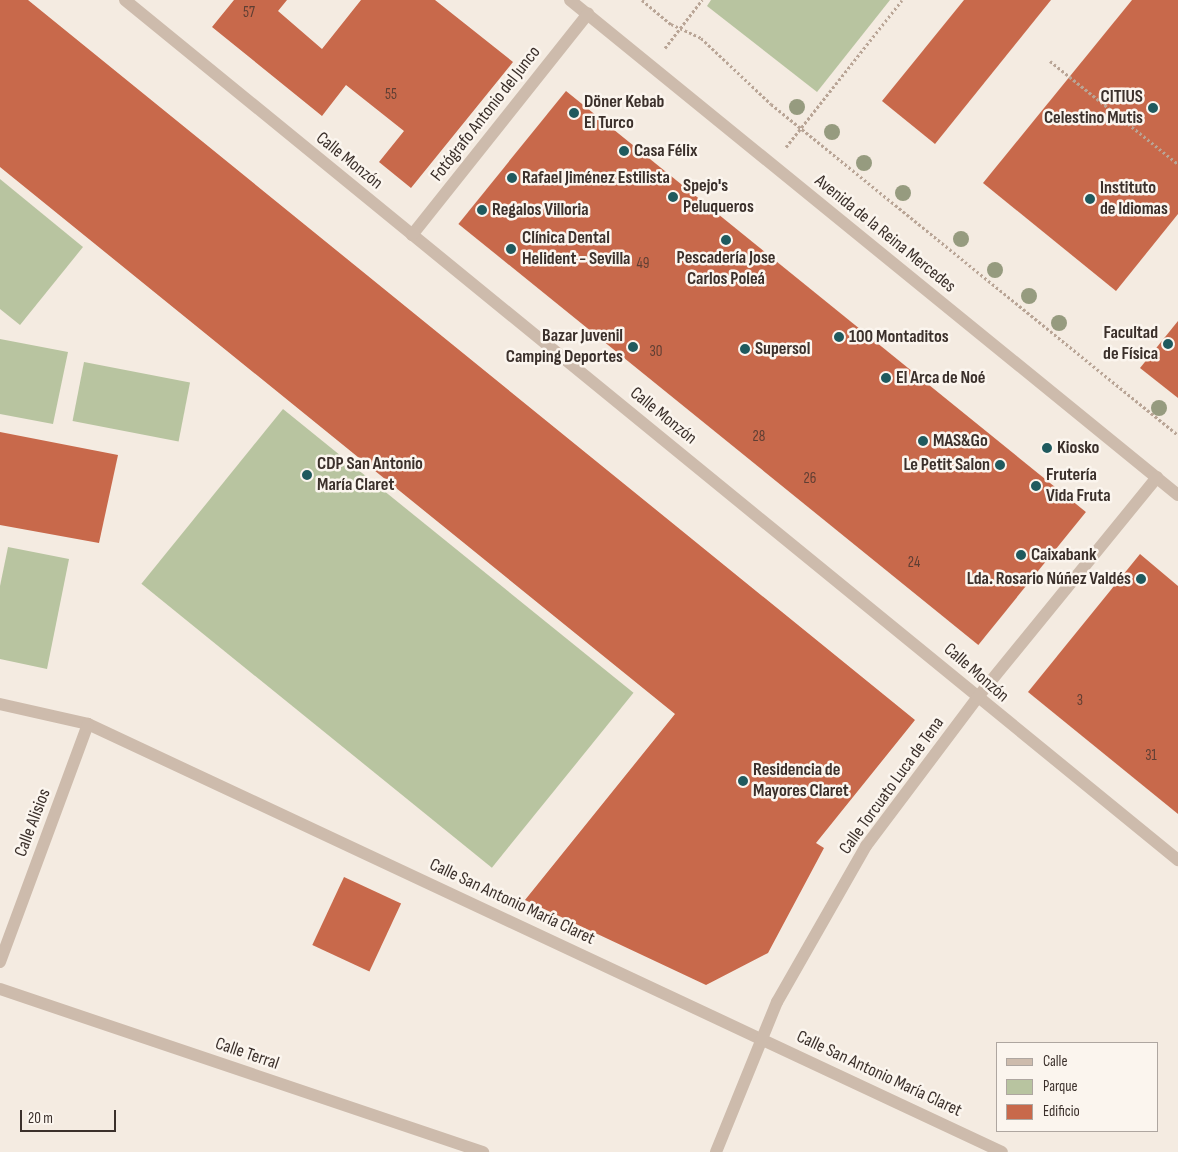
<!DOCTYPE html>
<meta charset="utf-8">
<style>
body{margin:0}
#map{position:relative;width:1178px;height:1152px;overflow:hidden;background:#f4ebe1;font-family:"Sofia Sans Condensed",sans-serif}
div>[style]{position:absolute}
.green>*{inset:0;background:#b8c4a0;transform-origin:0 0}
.building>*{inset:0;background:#c8694b;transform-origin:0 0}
.path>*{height:3px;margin-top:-1.5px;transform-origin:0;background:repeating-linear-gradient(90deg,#b9a596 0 2.5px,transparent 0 5px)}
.minor>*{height:12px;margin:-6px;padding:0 6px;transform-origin:6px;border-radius:6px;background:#cdbbac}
.trees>*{width:16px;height:16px;margin:-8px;border-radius:50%;background:#969b7f}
.dots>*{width:14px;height:14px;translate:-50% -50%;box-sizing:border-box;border:2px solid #fbf5ee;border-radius:50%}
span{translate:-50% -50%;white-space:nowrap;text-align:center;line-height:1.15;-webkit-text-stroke:5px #fbf5ee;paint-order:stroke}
.number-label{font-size:15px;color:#5e3e33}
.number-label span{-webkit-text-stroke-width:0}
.poi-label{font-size:18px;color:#3b302b;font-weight:700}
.right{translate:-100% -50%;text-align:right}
.left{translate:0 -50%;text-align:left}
.street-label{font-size:18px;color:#3b302b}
.legend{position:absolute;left:996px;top:1042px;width:162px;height:90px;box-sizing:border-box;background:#fbf5ee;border:1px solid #aea6a0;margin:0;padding:6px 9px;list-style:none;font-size:15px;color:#3b302b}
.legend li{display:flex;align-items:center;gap:10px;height:25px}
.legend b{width:25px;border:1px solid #aea6a0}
.scale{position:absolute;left:20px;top:1110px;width:96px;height:22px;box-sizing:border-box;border:2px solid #3b302b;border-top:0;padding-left:6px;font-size:15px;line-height:18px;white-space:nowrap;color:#3b302b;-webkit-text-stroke:4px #fbf5ee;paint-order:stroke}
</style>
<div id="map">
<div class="green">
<i style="clip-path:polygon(711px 0,890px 0,817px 92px,707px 6px)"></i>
<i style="clip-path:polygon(0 179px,83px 247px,20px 325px,0 309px)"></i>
<i style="clip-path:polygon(0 339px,68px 352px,53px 424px,0 414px)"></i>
<i style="left:84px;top:362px;width:108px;height:60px;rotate:11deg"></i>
<i style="left:283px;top:409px;width:451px;height:225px;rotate:39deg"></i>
<i style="clip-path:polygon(8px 547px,69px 559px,47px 669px,0 659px,0 586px)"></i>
</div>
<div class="building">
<i style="clip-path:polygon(0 0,28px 0,915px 720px,816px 843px,824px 848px,768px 953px,706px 985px,525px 900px,675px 714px,0 167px)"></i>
<i style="clip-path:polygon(234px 0,287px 0,278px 11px,322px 49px,361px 0,435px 0,513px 62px,411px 188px,379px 162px,404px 131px,346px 85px,322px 116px,212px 27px)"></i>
<i style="clip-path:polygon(964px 0,1051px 0,935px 144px,882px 101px)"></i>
<i style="clip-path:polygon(1132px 0,1178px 0,1178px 214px,1116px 291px,983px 183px)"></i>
<i style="left:566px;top:91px;width:669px;height:171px;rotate:39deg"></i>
<i style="clip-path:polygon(1178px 321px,1178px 398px,1140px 368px)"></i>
<i style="clip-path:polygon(0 432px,118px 455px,99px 543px,0 525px)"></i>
<i style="clip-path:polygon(1140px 554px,1178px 586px,1178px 814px,1028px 692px)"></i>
<i style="left:344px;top:877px;width:63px;height:75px;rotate:25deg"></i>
</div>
<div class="path">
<i style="left:642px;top:0;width:38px;rotate:40deg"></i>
<i style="left:671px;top:24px;width:33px;rotate:25deg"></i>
<i style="left:701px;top:38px;width:96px;rotate:43.3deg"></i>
<i style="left:771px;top:104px;width:525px;rotate:39.12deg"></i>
<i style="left:665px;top:48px;width:61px;rotate:-52.4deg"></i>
<i style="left:1050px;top:61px;width:164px;rotate:38.8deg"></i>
<i style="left:786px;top:147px;width:187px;rotate:-51.7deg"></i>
</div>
<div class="minor">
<i style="left:125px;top:0;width:1360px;rotate:39.24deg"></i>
<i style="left:570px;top:0;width:784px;rotate:39.15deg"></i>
<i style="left:412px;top:235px;width:283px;rotate:-51.5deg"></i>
<i style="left:0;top:704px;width:90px;rotate:12.8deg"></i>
<i style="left:88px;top:724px;width:1009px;rotate:25.09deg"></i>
<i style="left:0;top:962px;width:254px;rotate:-69.7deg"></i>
<i style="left:0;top:989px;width:510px;rotate:18.65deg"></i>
<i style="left:716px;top:1152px;width:162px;rotate:-67.9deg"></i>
<i style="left:777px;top:1002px;width:180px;rotate:-60.3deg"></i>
<i style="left:866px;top:846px;width:185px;rotate:-53.1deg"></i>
<i style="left:977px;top:698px;width:285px;rotate:-50.8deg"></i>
</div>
<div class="trees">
<i style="left:797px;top:107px"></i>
<i style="left:832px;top:132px"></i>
<i style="left:864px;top:163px"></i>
<i style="left:903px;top:193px"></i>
<i style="left:961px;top:239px"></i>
<i style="left:995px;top:270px"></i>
<i style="left:1029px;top:296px"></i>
<i style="left:1059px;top:323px"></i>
<i style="left:1159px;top:408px"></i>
</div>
<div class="dots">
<i style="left:1153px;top:108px;background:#1f5a5e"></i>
<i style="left:574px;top:113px;background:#1f5a5e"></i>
<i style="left:624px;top:151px;background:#1f5a5e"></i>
<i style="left:512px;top:178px;background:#1f5a5e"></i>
<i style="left:673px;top:197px;background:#1f5a5e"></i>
<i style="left:1090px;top:199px;background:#1f5a5e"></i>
<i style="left:482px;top:210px;background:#1f5a5e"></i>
<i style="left:726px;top:240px;background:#1f5a5e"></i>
<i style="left:511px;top:249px;background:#1f5a5e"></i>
<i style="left:839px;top:337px;background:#1f5a5e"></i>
<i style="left:1168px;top:344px;background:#1f5a5e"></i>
<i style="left:633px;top:347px;background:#1f5a5e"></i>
<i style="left:745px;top:349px;background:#1f5a5e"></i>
<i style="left:886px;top:378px;background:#1f5a5e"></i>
<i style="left:923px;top:441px;background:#1f5a5e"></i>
<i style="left:1047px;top:448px;background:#1f5a5e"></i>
<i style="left:1000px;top:465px;background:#1f5a5e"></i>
<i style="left:307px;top:475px;background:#1f5a5e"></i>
<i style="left:1036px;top:486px;background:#1f5a5e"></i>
<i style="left:1021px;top:555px;background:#1f5a5e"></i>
<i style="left:1141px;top:579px;background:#1f5a5e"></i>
<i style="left:743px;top:781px;background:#1f5a5e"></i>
</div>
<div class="number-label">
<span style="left:249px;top:13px">57</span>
<span style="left:391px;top:95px">55</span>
<span style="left:643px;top:264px">49</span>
<span style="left:656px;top:352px">30</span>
<span style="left:759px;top:437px">28</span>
<span style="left:810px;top:479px">26</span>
<span style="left:914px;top:563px">24</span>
<span style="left:1080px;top:701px">3</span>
<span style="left:1151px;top:756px">31</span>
</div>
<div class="poi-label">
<span class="right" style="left:1143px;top:108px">CITIUS<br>Celestino Mutis</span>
<span class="left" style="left:584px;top:113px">Döner Kebab<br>El Turco</span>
<span class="left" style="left:634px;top:151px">Casa Félix</span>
<span class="left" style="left:522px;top:178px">Rafael Jiménez Estilista</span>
<span class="left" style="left:683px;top:197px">Spejo's<br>Peluqueros</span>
<span class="left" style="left:1100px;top:199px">Instituto<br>de Idiomas</span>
<span class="left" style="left:492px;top:210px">Regalos Villoria</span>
<span class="left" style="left:522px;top:249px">Clínica Dental<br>Helident - Sevilla</span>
<span style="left:726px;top:269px">Pescadería Jose<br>Carlos Poleá</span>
<span class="right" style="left:1158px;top:344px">Facultad<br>de Física</span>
<span class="right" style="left:623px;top:347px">Bazar Juvenil<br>Camping Deportes</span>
<span class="left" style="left:849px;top:337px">100 Montaditos</span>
<span class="left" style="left:755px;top:349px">Supersol</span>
<span class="left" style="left:896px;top:378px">El Arca de Noé</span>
<span class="left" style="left:933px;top:441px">MAS&amp;Go</span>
<span class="left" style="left:1057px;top:448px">Kiosko</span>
<span class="left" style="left:317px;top:475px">CDP San Antonio<br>María Claret</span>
<span class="right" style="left:990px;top:465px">Le Petit Salon</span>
<span class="left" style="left:1046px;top:486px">Frutería<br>Vida Fruta</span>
<span class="left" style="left:1031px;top:555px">Caixabank</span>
<span class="right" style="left:1131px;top:579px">Lda. Rosario Núñez Valdés</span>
<span class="left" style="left:753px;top:781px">Residencia de<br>Mayores Claret</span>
</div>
<div class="street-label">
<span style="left:486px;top:114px;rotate:-52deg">Fotógrafo Antonio del Junco</span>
<span style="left:349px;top:161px;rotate:39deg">Calle Monzón</span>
<span style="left:885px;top:234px;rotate:39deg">Avenida de la Reina Mercedes</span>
<span style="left:663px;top:416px;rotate:39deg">Calle Monzón</span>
<span style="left:976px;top:673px;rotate:41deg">Calle Monzón</span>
<span style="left:892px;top:786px;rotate:-54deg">Calle Torcuato Luca de Tena</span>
<span style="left:33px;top:823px;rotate:-69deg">Calle Alisios</span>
<span style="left:512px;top:902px;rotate:25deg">Calle San Antonio María Claret</span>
<span style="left:247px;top:1054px;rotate:19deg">Calle Terral</span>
<span style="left:879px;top:1074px;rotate:25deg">Calle San Antonio María Claret</span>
</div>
<ul class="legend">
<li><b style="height:6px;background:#cdbbac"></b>Calle</li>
<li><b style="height:14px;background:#b8c4a0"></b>Parque</li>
<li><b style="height:14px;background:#c8694b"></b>Edificio</li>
</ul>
<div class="scale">20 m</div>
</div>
